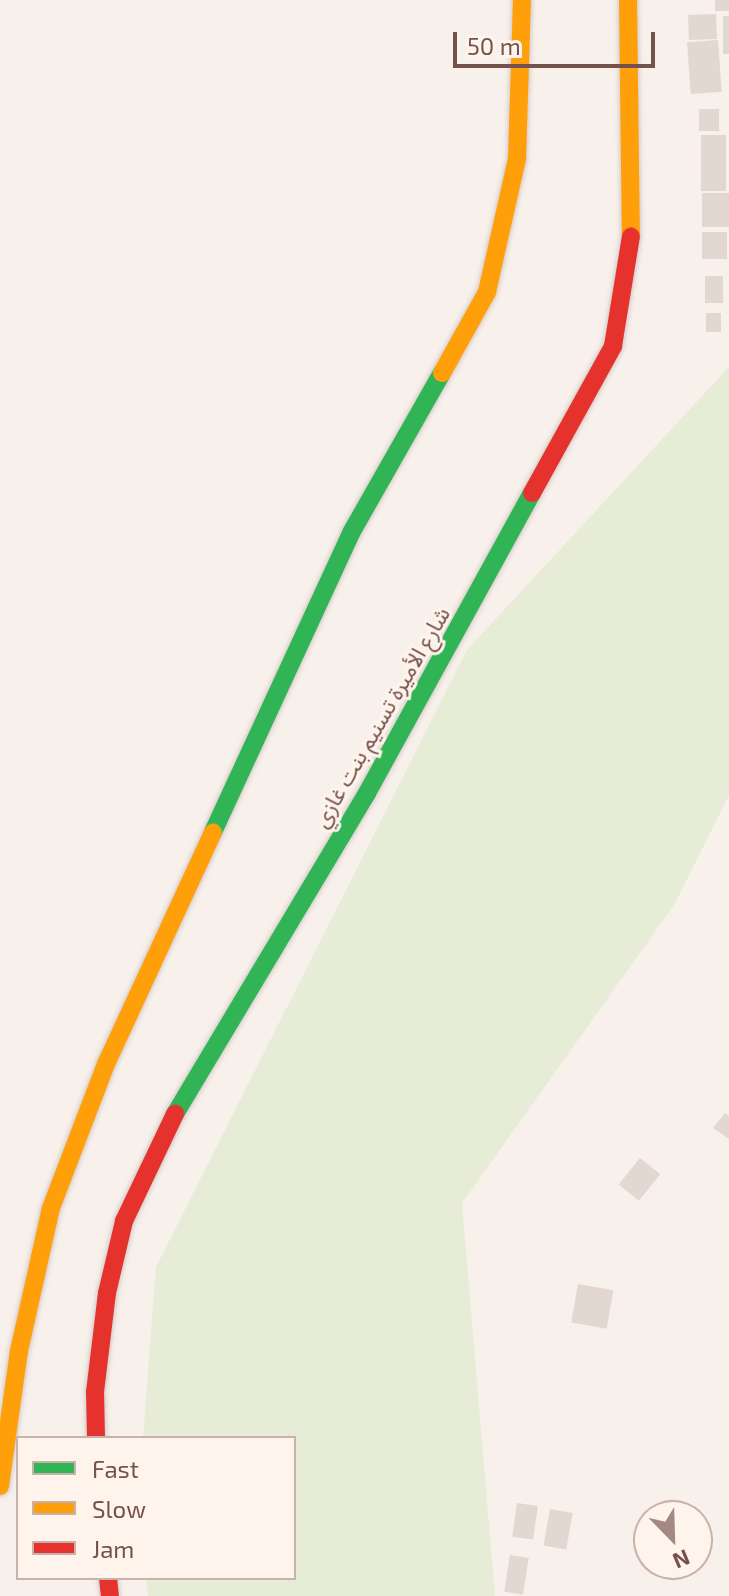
<!DOCTYPE html>
<meta charset="utf-8">
<style>
body{margin:0}
#map{position:relative;width:729px;height:1596px;overflow:hidden;background:#f7f0eb;font-family:"Exo 2","Noto Sans Arabic",sans-serif}
div>[style]{position:absolute}
.green>*{inset:0;background:#e7ecd6}
.building>*{inset:0;background:#e3d7d2;transform-origin:0 0}
.roads{filter:drop-shadow(0 0 2px #d6cbc8) drop-shadow(0 0 2px #d6cbc8)}
.fast>*{height:18px;margin:-9px;padding:0 9px;transform-origin:9px;border-radius:9px;background:#30b455}
.slow>*{height:18px;margin:-9px;padding:0 9px;transform-origin:9px;border-radius:9px;background:#ff9f0a}
.jam>*{height:18px;margin:-9px;padding:0 9px;transform-origin:9px;border-radius:9px;background:#e5322d}
span{translate:-50% -50%;white-space:nowrap;text-align:center;line-height:1.15;-webkit-text-stroke:6px #fff4ec;paint-order:stroke}
.street-label{font-size:22px;color:#74524b}
.legend{position:absolute;left:16px;top:1436px;width:280px;height:144px;box-sizing:border-box;background:#fff4ec;border:2px solid #c7b3ac;margin:0;padding:10px 14px;list-style:none;font-size:24px;color:#74524b}
.legend li{display:flex;align-items:center;gap:16px;height:40px}
.legend b{width:40px;border:2px solid #c7b3ac}
.north{position:absolute;left:633px;top:1500px;width:80px;height:80px;box-sizing:border-box;background:#fff4ec;border:2px solid #c7b3ac;border-radius:50%;rotate:157deg;font-size:22px;font-weight:700;line-height:32px;text-align:center;color:#74524b}
.north::after{content:'';display:block;margin:auto;width:28px;height:36px;background:#a28983;clip-path:polygon(50% 0,100% 100%,50% 72%,0 100%)}
.scale{position:absolute;left:453px;top:32px;width:202px;height:36px;box-sizing:border-box;border:4px solid #74524b;border-top:0;padding-left:10px;font-size:24px;line-height:28px;white-space:nowrap;color:#74524b;-webkit-text-stroke:6px #fff4ec;paint-order:stroke}
</style>
<div id="map">
<div class="green">
<i style="clip-path:polygon(729px 367px,729px 795px,674px 905px,462px 1203px,495px 1596px,148px 1596px,146px 1578px,294px 1578px,294px 1438px,143px 1438px,156px 1267px,467px 650px)"></i>
</div>
<div class="building">
<i style="left:715px;top:0;width:14px;height:11px"></i>
<i style="left:716px;top:14px;width:25px;height:28px;rotate:88deg"></i>
<i style="left:723px;top:16px;width:6px;height:38px"></i>
<i style="left:718px;top:40px;width:52px;height:31px;rotate:86deg"></i>
<i style="left:699px;top:109px;width:20px;height:22px"></i>
<i style="left:701px;top:135px;width:25px;height:56px"></i>
<i style="left:729px;top:193px;width:34px;height:27px;rotate:90deg"></i>
<i style="left:702px;top:232px;width:25px;height:27px"></i>
<i style="left:705px;top:276px;width:18px;height:27px"></i>
<i style="left:706px;top:313px;width:15px;height:19px"></i>
<i style="clip-path:polygon(725px 1113px,729px 1116px,729px 1139px,713px 1128px)"></i>
<i style="left:640px;top:1158px;width:26px;height:34px;rotate:39deg"></i>
<i style="left:578px;top:1284px;width:36px;height:39px;rotate:10deg"></i>
<i style="left:517px;top:1503px;width:21px;height:34px;rotate:8deg"></i>
<i style="left:550px;top:1509px;width:23px;height:37px;rotate:10deg"></i>
<i style="left:510px;top:1555px;width:19px;height:37px;rotate:9deg"></i>
</div>
<div class="roads">
<div class="fast">
<i style="left:213px;top:832px;width:329px;rotate:-65.2deg"></i>
<i style="left:351px;top:533px;width:184px;rotate:-60.4deg"></i>
<i style="left:175px;top:1114px;width:374px;rotate:-59.1deg"></i>
<i style="left:367px;top:793px;width:342px;rotate:-61.2deg"></i>
</div>
<div class="slow">
<i style="left:628px;top:0;width:236px;rotate:89.3deg"></i>
<i style="left:442px;top:373px;width:93px;rotate:-60.9deg"></i>
<i style="left:487px;top:292px;width:136px;rotate:-77.3deg"></i>
<i style="left:517px;top:159px;width:159px;rotate:-88.2deg"></i>
<i style="left:0;top:1486px;width:136px;rotate:-82deg"></i>
<i style="left:19px;top:1351px;width:147px;rotate:-77.4deg"></i>
<i style="left:51px;top:1208px;width:154px;rotate:-69.1deg"></i>
<i style="left:106px;top:1064px;width:255px;rotate:-65.2deg"></i>
</div>
<div class="jam">
<i style="left:532px;top:493px;width:168px;rotate:-61.1deg"></i>
<i style="left:613px;top:346px;width:111px;rotate:-80.7deg"></i>
<i style="left:96px;top:1438px;width:46px;rotate:-91.2deg"></i>
<i style="left:95px;top:1392px;width:100px;rotate:-83.1deg"></i>
<i style="left:107px;top:1293px;width:74px;rotate:-76.7deg"></i>
<i style="left:124px;top:1221px;width:119px;rotate:-64.5deg"></i>
<i style="left:108px;top:1578px;width:18px;rotate:84deg"></i>
</div>
</div>
<div class="street-label">
<span style="left:381px;top:717px;rotate:-60deg">شارع الأميرة تسنيم بنت غازي</span>
</div>
<ul class="legend">
<li><b style="height:10px;background:#30b455"></b>Fast</li>
<li><b style="height:10px;background:#ff9f0a"></b>Slow</li>
<li><b style="height:10px;background:#e5322d"></b>Jam</li>
</ul>
<div class="north">N</div>
<div class="scale">50 m</div>
</div>
